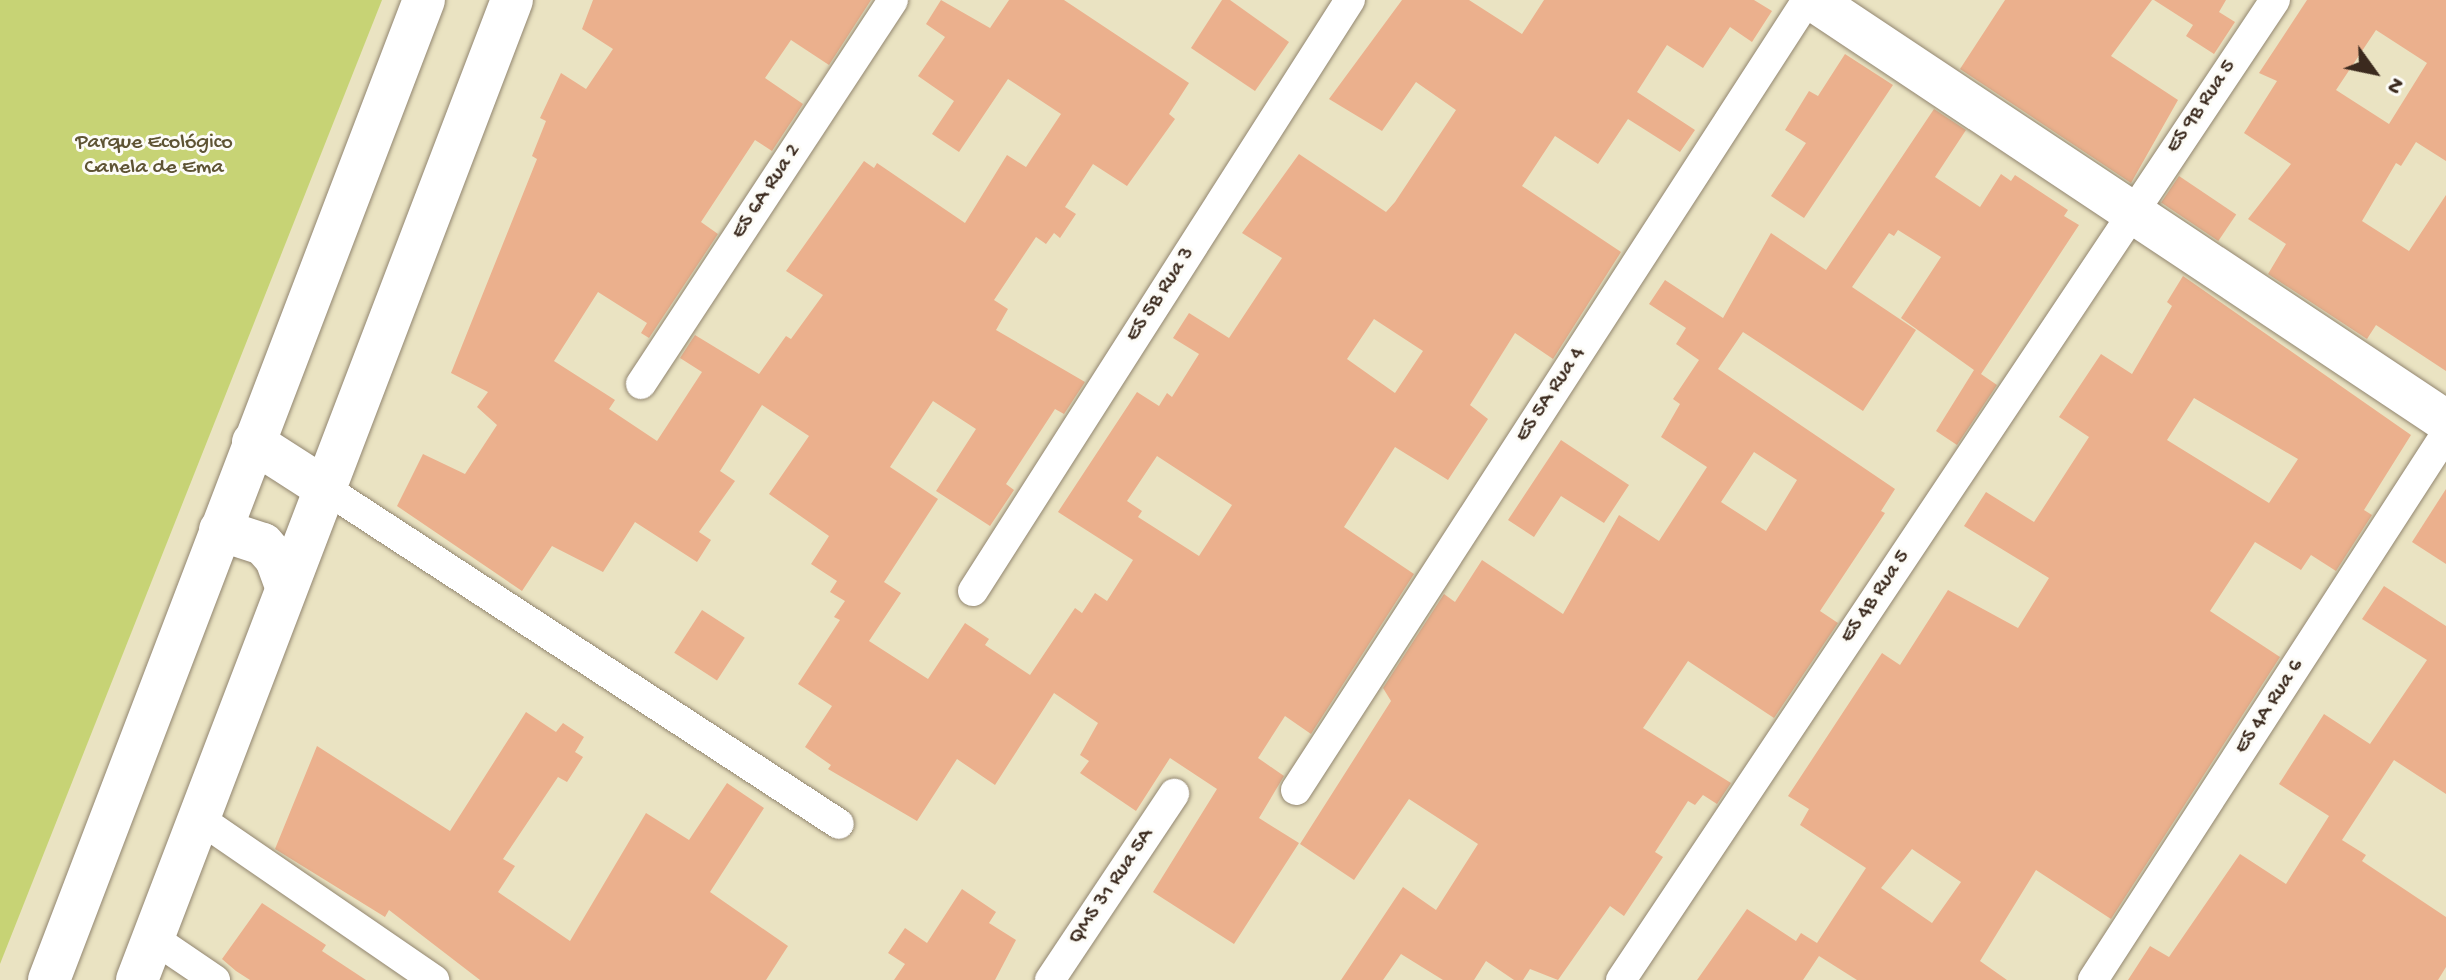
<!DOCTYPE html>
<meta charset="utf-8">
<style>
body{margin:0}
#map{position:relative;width:2446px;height:980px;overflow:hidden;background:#eae3c2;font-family:"Gochi Hand",sans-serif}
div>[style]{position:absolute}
.green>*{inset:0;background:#c7d375}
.building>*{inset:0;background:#ebb08d;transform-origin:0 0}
.roads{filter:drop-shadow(0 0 2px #928670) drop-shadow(0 0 2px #928670)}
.street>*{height:30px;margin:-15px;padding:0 15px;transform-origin:15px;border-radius:15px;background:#fff}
.secondary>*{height:42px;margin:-21px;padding:0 21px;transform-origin:21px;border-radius:21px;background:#fff}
span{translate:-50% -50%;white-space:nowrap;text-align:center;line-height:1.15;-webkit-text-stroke:6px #fdfcf7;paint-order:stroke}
.street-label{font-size:22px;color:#3b2a1e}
.park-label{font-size:22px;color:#5e5434}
.north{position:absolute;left:2334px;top:32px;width:80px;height:80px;-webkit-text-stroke:6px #fdfcf7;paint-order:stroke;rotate:123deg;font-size:22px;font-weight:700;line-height:32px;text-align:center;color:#3b2a1e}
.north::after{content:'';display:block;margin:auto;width:28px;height:36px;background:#3b2a1e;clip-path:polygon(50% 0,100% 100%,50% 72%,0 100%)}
</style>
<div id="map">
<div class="green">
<i style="clip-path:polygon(0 0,382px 0,0 964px)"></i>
</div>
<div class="building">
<i style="clip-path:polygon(evenodd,593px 0,871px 0,829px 65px,791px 40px,765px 78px,803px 104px,772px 151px,755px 140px,701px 222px,718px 234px,649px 338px,641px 333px,647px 323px,598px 292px,554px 361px,615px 400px,609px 409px,657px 441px,702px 372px,680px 358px,695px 335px,759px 374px,786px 336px,791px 339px,823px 295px,786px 271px,864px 161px,874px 168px,877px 163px,965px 223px,1007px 155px,1026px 167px,1061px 114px,1008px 79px,959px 152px,932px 134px,954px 101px,918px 76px,945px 37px,926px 24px,941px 0,990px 28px,1009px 0,1064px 0,1189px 83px,1169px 114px,1175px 119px,1127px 186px,1093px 164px,1065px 207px,1076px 214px,1060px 238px,1054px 233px,1046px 244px,1036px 237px,994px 300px,1008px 309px,996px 330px,1085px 382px,1064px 414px,1055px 409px,1006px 484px,1014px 490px,990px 526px,936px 491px,976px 429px,933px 401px,890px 467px,938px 499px,884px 582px,901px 593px,869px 641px,928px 679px,965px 623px,989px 639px,985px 645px,1030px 675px,1075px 608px,1082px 613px,1095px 593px,1107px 601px,1133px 560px,1058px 512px,1137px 392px,1159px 406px,1167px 393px,1172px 397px,1199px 354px,1173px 338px,1189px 313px,1229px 338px,1282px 258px,1242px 233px,1299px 154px,1386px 212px,1395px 202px,1456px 110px,1416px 82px,1382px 131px,1329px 99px,1402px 0,1469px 0,1522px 34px,1544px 0,1754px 0,1772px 11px,1752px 42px,1730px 27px,1703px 68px,1667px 45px,1637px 92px,1695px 130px,1680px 152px,1628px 119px,1598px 164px,1555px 136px,1522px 186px,1621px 252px,1553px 359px,1515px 333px,1470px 405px,1488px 419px,1448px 480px,1395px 447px,1344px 527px,1414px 574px,1311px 734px,1285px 716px,1258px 758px,1284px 776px,1259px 818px,1299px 843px,1234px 944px,1153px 892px,1217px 789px,1170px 758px,1136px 811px,1080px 773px,1089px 761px,1080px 755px,1098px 723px,1054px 693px,995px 785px,957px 759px,917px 821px,828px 769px,831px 765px,805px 747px,832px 706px,798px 684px,840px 620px,834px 617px,845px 601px,830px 592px,837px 581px,811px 564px,829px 536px,769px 494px,809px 436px,762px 405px,720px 471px,735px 481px,699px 532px,711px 540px,697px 562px,635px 522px,603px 572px,552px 546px,522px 591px,397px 506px,423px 454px,465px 474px,497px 425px,477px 407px,488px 392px,451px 373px,537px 159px,532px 156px,546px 121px,540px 118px,561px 73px,586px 89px,613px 49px,582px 29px,593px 0,1374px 319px,1423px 351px,1395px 393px,1347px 359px,1374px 319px,593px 0,1157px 456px,1232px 505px,1199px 556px,1138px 517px,1142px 511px,1127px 501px,1157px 456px)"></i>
<i style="clip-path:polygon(1222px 0,1230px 0,1289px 42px,1255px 91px,1191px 48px)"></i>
<i style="clip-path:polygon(2005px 0,2152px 0,2111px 56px,2178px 100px,2131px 183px,1960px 69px)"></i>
<i style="clip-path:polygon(2154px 0,2226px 0,2219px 12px,2235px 22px,2214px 54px,2186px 36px,2193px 25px)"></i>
<i style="clip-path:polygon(evenodd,2307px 0,2446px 0,2446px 161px,2416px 142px,2401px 166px,2396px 163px,2362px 221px,2409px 251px,2446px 195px,2446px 371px,2376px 325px,2367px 339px,2268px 274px,2286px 244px,2248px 219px,2291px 164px,2244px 133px,2277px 81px,2259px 73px,2307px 0,2376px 30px,2427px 63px,2389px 124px,2336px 90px,2376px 30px)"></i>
<i style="clip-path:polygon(1845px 54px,1893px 85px,1804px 218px,1771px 196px,1806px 143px,1785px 130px,1809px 91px,1818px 96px)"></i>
<i style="clip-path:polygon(evenodd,1934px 109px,1966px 130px,1935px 177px,1980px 207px,2001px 174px,2011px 181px,2015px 175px,2068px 210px,2064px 216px,2079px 225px,1981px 374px,1997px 385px,1957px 445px,1936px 431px,1974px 370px,1901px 318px,1941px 257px,1898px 230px,1894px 236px,1889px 233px,1852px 287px,1916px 330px,1863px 411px,1743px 332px,1718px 369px,1895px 489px,1881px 511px,1885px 513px,1820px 611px,1838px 623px,1774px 718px,1688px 661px,1643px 728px,1731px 783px,1717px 804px,1703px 795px,1695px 805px,1688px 801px,1655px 852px,1663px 857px,1624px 916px,1610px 906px,1558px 980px,1530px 969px,1523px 980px,1514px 980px,1486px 961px,1474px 980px,1443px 980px,1401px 954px,1383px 980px,1341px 980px,1403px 887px,1436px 910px,1478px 844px,1409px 799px,1354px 880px,1300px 844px,1391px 701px,1383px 688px,1444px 594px,1455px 602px,1482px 560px,1563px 614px,1619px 515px,1659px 541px,1707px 467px,1661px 437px,1680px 404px,1673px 399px,1699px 360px,1676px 344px,1686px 328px,1649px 304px,1665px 280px,1723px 318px,1771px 233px,1826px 270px,1934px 109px,1754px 452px,1797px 480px,1766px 531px,1721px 502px,1754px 452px)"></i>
<i style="left:2179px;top:176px;width:69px;height:32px;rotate:34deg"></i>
<i style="clip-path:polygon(evenodd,2183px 276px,2411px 435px,2364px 510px,2372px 515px,2336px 571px,2311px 555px,2301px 570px,2255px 542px,2210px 611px,2280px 657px,2111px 919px,2036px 870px,1980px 961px,2007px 980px,1857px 980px,1819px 956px,1803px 980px,1697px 980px,1747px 909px,1796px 941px,1801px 933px,1817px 943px,1866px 868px,1800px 825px,1809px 809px,1788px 796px,1882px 653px,1900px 665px,1948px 590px,2018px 628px,2049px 578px,1964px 526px,1986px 492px,2034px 522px,2089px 437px,2059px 417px,2101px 354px,2132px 374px,2172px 306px,2167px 302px,2183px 276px,2194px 398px,2298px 459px,2269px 503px,2167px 440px,2194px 398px,2183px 276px,1912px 849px,1961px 882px,1932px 923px,1881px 888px,1912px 849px)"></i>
<i style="clip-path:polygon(1561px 440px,1629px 485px,1604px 523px,1561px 496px,1534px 537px,1508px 520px)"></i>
<i style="clip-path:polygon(2446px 489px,2446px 564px,2412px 542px)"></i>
<i style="clip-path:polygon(2384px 586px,2446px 626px,2446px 794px,2394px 760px,2342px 840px,2366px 855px,2362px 861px,2446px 917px,2446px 967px,2438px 980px,2128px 980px,2150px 946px,2169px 957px,2240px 854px,2286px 884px,2329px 816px,2279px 784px,2324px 714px,2370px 744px,2427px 660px,2362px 619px)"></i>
<i style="left:702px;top:610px;width:51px;height:51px;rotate:33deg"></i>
<i style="clip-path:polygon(526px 712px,556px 732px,563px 723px,584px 737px,575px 752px,583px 757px,567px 782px,558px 777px,503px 859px,515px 866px,498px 892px,570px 941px,646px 813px,689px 840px,727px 783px,764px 808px,710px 892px,788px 946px,766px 980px,480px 980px,389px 910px,385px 917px,275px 849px,317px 746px,450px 831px)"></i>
<i style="clip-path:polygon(962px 889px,996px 912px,989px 923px,1016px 940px,995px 980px,894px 980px,905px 964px,888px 953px,905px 928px,927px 943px)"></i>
<i style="clip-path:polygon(262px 903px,326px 945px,322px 951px,366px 980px,250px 980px,236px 971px,222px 959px)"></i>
</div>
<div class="roads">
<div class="street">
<i style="left:641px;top:384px;width:459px;rotate:-56.7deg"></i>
<i style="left:323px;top:487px;width:616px;rotate:33.15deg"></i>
<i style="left:973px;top:591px;width:701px;rotate:-57.47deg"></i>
<i style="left:1296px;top:790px;width:941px;rotate:-57.1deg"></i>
<i style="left:197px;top:817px;width:288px;rotate:34.5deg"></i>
<i style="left:153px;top:938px;width:75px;rotate:34.1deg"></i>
<i style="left:1050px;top:980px;width:224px;rotate:-56.3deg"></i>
<i style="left:1621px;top:980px;width:1178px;rotate:-56.28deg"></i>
<i style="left:2093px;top:980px;width:650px;rotate:-57.12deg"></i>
</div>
<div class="secondary">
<i style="left:1813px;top:0;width:760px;rotate:33.63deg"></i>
<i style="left:253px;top:442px;width:83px;rotate:32.7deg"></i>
<i style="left:220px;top:530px;width:45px;rotate:18deg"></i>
<i style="left:263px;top:544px;width:20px;rotate:49deg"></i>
<i style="left:276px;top:559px;width:27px;rotate:70deg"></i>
<i style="left:49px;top:980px;width:1049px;rotate:-69.06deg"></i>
<i style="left:137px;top:980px;width:1049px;rotate:-69.06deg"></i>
</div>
</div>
<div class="street-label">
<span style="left:2202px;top:107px;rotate:-56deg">ES 9B Rua 5</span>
<span style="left:767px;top:192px;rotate:-57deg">ES 6A Rua 2</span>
<span style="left:1161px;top:295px;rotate:-57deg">ES 5B Rua 3</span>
<span style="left:1551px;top:395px;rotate:-57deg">ES 5A Rua 4</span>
<span style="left:1876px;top:597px;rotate:-56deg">ES 4B Rua 5</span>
<span style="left:2270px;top:707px;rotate:-57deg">ES 4A Rua 6</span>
<span style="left:1112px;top:887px;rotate:-56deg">QMS 31 Rua 5A</span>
</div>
<div class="park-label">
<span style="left:154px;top:156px">Parque Ecológico<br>Canela de Ema</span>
</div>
<div class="north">N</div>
</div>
